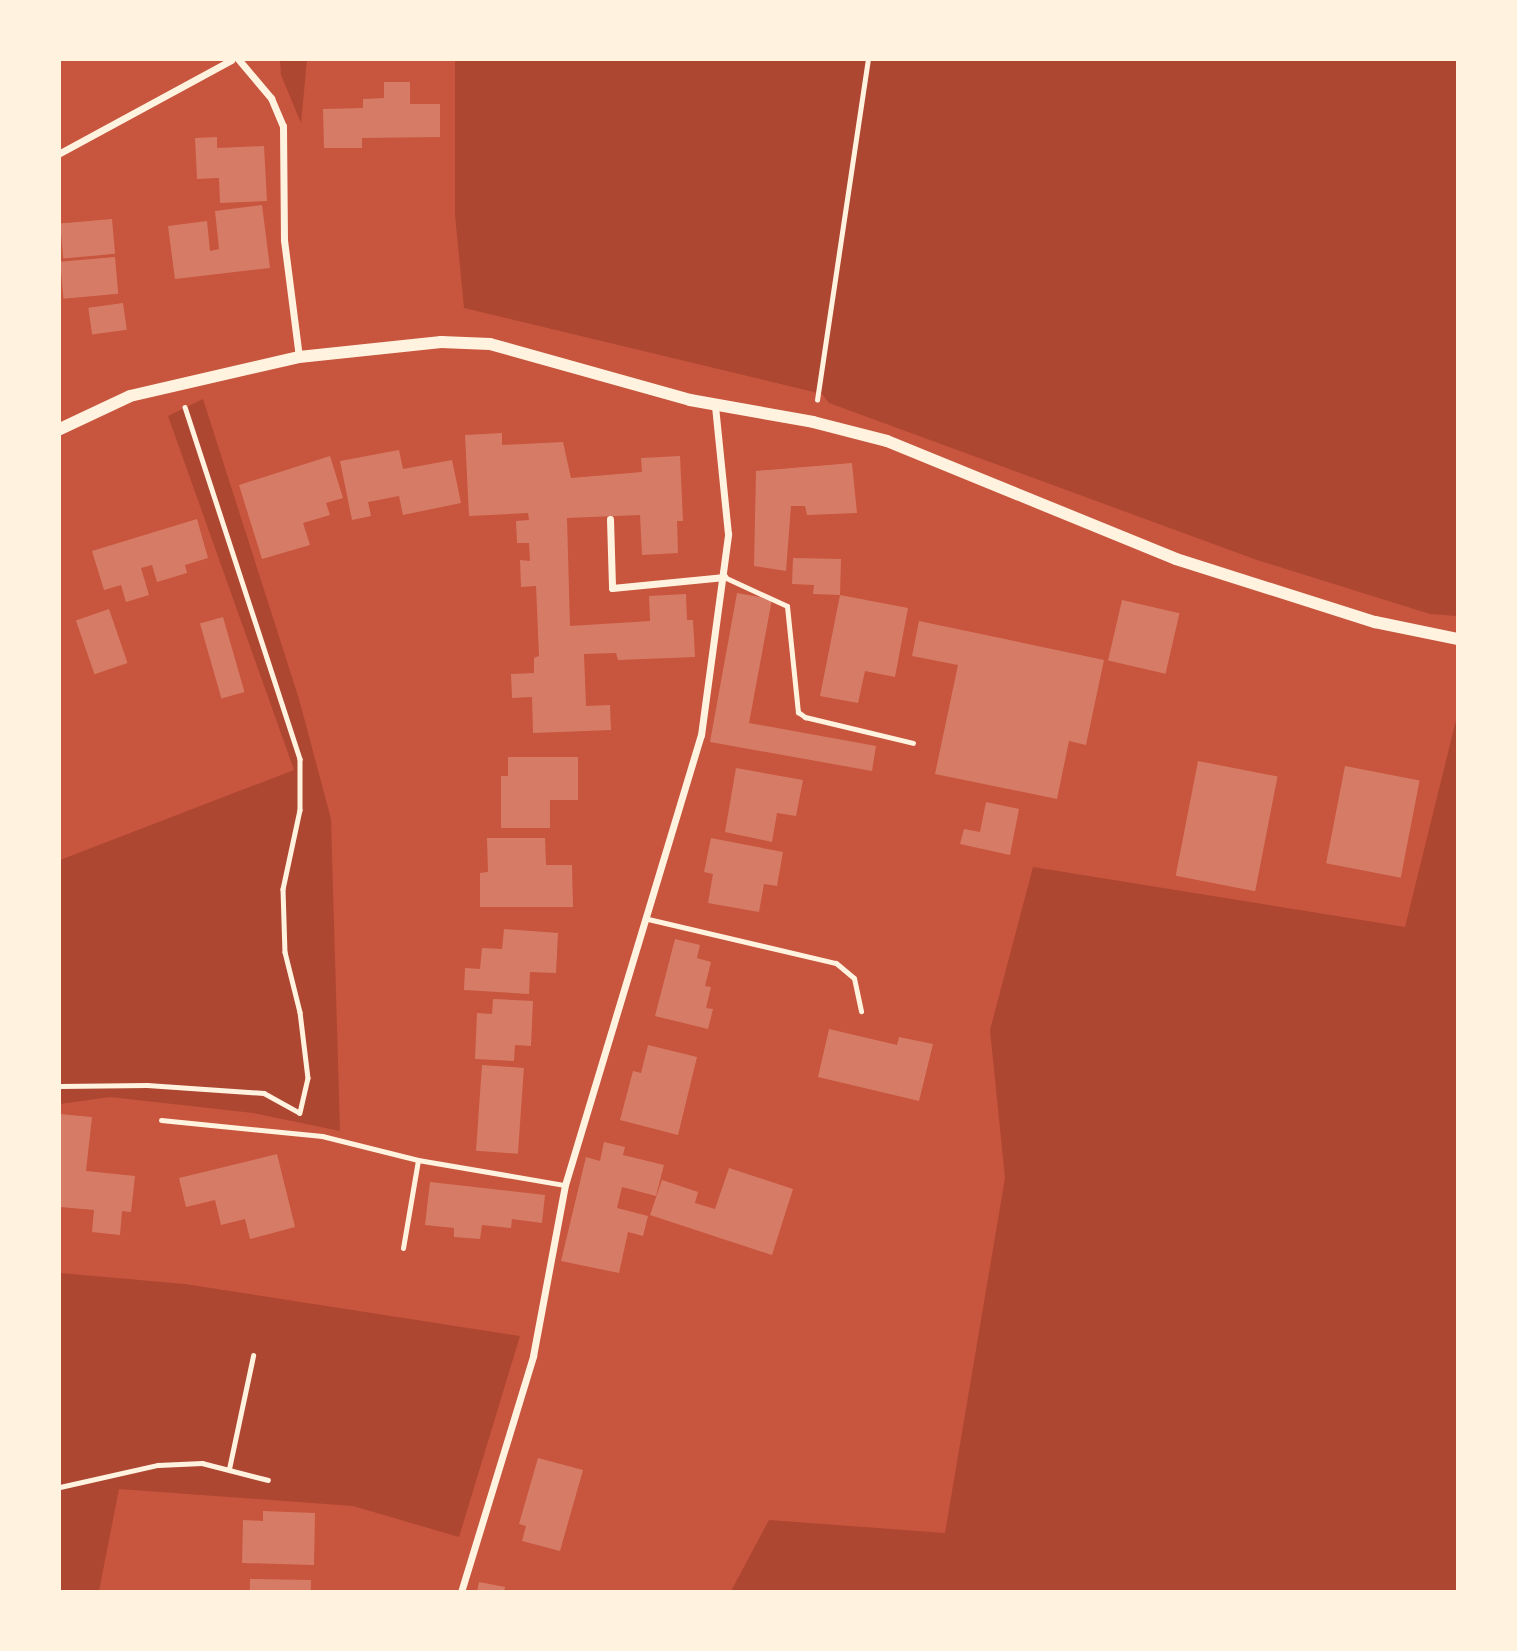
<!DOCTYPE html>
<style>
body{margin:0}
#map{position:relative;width:1517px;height:1651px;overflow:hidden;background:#c8553d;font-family:Arial,sans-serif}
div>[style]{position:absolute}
.green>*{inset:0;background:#ae4732}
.building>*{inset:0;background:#d67c66;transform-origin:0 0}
.path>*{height:4.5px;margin:-2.25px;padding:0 2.25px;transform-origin:2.25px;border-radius:2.25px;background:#fff3e0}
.service>*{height:5px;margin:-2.5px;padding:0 2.5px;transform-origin:2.5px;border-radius:2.5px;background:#fff3e0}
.minor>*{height:7px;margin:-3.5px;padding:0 3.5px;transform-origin:3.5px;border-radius:3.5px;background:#fff3e0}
.tertiary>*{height:12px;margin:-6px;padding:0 6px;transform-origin:6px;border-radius:6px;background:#fff3e0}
span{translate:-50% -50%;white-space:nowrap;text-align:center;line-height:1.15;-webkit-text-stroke:5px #fff3e0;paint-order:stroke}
.frame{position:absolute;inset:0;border:61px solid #fff3e0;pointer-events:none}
</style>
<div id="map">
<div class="green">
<i style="clip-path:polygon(280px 60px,307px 60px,301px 123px,281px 75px)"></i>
<i style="clip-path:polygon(455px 60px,1457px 60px,1457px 616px,1430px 614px,1257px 560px,829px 403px,822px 394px,464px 308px,455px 215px)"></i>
<i style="clip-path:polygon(203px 399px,299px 699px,331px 819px,340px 1131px,253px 1113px,110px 1097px,60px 1104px,60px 860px,294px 770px,168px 416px)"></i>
<i style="clip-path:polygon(1457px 716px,1457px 1591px,731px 1591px,769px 1520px,945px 1533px,1005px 1178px,990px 1030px,1033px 867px,1405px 927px)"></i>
<i style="clip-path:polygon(60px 1273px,185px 1284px,520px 1336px,459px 1537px,353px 1506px,119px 1489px,99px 1591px,60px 1591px)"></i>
</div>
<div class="building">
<i style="clip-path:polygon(384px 82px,410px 82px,410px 104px,440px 104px,440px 137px,362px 138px,362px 148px,324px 148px,323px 109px,363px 108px,363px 99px,384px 98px)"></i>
<i style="clip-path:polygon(217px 137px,217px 148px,264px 146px,267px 201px,220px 203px,219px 178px,197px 179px,195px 138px)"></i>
<i style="clip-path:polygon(262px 205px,270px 268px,175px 279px,168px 226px,207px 221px,210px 251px,219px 249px,215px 211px)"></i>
<i style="left:112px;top:219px;width:35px;height:52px;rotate:85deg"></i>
<i style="left:115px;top:257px;width:37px;height:55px;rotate:85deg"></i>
<i style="left:123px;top:303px;width:27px;height:35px;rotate:82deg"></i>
<i style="clip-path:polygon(502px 433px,502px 445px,563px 442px,571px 478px,642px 472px,641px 458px,680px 456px,683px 521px,677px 521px,678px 553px,642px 555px,640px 515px,567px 518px,570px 626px,650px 621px,649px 596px,686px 594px,687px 620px,693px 620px,695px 657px,618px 660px,616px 653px,584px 654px,586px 706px,610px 705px,611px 730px,533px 733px,532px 697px,512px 698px,511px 674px,534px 673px,534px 658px,539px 656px,536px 586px,521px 587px,520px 560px,530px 561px,529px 543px,517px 543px,516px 521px,529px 520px,528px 513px,469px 516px,465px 435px)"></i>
<i style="clip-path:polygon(399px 450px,403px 469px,452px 460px,461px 503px,403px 515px,399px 496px,368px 502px,371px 516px,352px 520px,340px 461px)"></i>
<i style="clip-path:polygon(330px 456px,343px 498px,326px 503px,330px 515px,303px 523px,310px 545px,262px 559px,239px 485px)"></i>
<i style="clip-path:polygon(852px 463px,857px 513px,807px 515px,805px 506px,791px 506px,786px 571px,754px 566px,756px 471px)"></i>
<i style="clip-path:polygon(197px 519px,208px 558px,185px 565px,187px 573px,157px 582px,152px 565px,141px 568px,149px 595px,126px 602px,121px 585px,104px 590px,92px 551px)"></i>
<i style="clip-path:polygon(793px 558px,841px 559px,840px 595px,813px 594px,814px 585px,792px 584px)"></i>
<i style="clip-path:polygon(737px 593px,772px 599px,749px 723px,876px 746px,872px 771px,710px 742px)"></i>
<i style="clip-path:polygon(840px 595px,908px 608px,895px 677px,865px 671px,858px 703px,820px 696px)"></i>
<i style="left:1122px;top:600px;width:59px;height:62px;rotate:13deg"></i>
<i style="left:109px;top:609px;width:57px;height:35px;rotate:71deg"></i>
<i style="left:223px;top:617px;width:78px;height:24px;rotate:74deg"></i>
<i style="clip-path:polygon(919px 621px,1104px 660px,1086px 745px,1069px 741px,1057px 799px,935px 774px,958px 665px,912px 656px)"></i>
<i style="clip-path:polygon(508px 757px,578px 757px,578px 800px,550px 800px,550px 828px,501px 828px,501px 776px,508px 776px)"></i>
<i style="left:1198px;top:761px;width:81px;height:117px;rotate:11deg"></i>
<i style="left:1345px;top:766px;width:76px;height:99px;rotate:11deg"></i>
<i style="clip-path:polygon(736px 768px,803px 780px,796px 816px,777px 813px,772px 842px,725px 832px)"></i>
<i style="clip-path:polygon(986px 802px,1019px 809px,1010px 855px,960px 844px,964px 829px,980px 832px)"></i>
<i style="clip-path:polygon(487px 838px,545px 838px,546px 865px,572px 865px,573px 907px,480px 907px,480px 873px,488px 872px)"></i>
<i style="clip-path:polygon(711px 838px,783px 852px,777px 886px,764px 884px,759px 912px,708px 903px,713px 874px,704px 872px)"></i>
<i style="clip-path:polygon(504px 929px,558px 933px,556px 973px,530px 972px,529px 994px,464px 990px,465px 968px,480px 969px,482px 948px,502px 949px)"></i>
<i style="clip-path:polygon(675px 939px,700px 945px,697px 958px,711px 962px,705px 986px,711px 987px,706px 1008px,713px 1009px,708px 1029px,655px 1016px)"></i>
<i style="clip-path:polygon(493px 999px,533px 1001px,531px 1046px,515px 1045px,514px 1061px,475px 1059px,477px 1013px,492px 1014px)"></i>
<i style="clip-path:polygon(829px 1029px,897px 1045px,899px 1037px,933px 1044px,919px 1101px,818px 1077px)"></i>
<i style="clip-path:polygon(648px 1045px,697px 1057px,678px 1135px,620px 1120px,633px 1071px,641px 1073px)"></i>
<i style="left:482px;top:1065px;width:42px;height:86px;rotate:4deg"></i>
<i style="clip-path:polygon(60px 1114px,92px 1117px,86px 1171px,135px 1176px,131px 1212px,122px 1211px,120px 1235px,92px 1232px,94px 1210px,60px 1207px)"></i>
<i style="clip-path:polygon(604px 1142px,625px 1147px,623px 1155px,664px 1165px,656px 1196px,622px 1187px,617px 1208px,648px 1216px,643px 1236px,628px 1232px,619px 1273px,561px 1261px,586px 1157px,600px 1161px)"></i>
<i style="clip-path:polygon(277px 1154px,295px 1227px,250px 1239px,245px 1219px,221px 1225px,215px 1200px,186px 1207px,179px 1178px)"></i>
<i style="clip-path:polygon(729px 1168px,793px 1189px,772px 1255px,650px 1215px,662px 1180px,698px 1192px,695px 1203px,715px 1209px)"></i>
<i style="clip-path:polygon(430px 1182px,545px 1195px,542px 1223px,512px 1219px,511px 1228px,482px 1225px,480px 1239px,454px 1237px,454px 1228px,425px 1225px)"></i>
<i style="clip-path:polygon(538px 1458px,583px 1470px,560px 1551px,522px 1541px,526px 1526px,519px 1524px)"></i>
<i style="clip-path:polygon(263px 1511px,315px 1513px,314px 1565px,242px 1563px,243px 1520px,263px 1521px)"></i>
<i style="left:250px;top:1579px;width:61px;height:13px;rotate:1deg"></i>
<i style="clip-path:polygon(479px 1582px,505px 1587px,504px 1592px,477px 1592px)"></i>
</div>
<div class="path">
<i style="left:817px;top:400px;width:344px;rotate:-81.5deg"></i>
<i style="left:185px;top:407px;width:370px;rotate:71.9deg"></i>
<i style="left:300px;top:759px;width:51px;rotate:90deg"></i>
<i style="left:300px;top:810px;width:81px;rotate:102.1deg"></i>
<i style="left:283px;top:889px;width:63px;rotate:88.2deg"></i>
<i style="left:285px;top:952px;width:62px;rotate:76deg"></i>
<i style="left:300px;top:1012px;width:66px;rotate:83.1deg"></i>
<i style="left:308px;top:1078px;width:36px;rotate:103deg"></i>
<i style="left:60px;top:1086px;width:87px;rotate:-0.7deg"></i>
<i style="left:147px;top:1085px;width:117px;rotate:3.9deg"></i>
<i style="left:264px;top:1093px;width:39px;rotate:29deg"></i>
<i style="left:229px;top:1469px;width:116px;rotate:-78deg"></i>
<i style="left:60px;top:1487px;width:100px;rotate:-12.7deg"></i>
<i style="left:158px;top:1465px;width:44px;rotate:-2.6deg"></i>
<i style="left:202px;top:1463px;width:68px;rotate:14.4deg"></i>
</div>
<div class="service">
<i style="left:724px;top:577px;width:69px;rotate:24.7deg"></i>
<i style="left:787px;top:606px;width:107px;rotate:84.1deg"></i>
<i style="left:798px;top:712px;width:9px;rotate:36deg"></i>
<i style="left:805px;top:717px;width:111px;rotate:13.5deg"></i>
<i style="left:648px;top:919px;width:193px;rotate:13.2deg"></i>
<i style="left:836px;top:963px;width:23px;rotate:40deg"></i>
<i style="left:854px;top:978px;width:34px;rotate:78deg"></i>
<i style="left:161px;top:1120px;width:162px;rotate:5.7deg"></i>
<i style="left:322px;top:1136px;width:99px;rotate:14deg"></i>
<i style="left:418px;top:1160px;width:149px;rotate:9.7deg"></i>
<i style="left:403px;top:1248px;width:89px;rotate:-80.3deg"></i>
</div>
<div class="minor">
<i style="left:239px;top:60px;width:50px;rotate:49.9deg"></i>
<i style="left:271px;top:98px;width:30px;rotate:67deg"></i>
<i style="left:283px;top:126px;width:114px;rotate:89.5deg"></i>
<i style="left:284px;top:240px;width:118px;rotate:82.7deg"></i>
<i style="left:60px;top:153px;width:195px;rotate:-28.5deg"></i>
<i style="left:610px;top:519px;width:69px;rotate:88.3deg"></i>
<i style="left:612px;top:588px;width:113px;rotate:-5.6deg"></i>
<i style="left:461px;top:1592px;width:247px;rotate:-73deg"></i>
<i style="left:533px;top:1356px;width:174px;rotate:-79.4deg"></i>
<i style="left:565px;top:1185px;width:470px;rotate:-73.2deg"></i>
<i style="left:701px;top:735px;width:203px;rotate:-82.3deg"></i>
<i style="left:728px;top:534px;width:130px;rotate:-95.8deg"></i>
</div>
<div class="tertiary">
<i style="left:60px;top:429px;width:77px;rotate:-25.2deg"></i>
<i style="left:130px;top:396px;width:173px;rotate:-13deg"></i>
<i style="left:299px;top:357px;width:143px;rotate:-6deg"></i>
<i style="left:441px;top:342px;width:49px;rotate:2.3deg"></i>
<i style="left:490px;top:344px;width:208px;rotate:15.6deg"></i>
<i style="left:690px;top:400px;width:125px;rotate:10.1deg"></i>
<i style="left:813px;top:422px;width:76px;rotate:14.4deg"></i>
<i style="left:887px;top:441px;width:312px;rotate:22.2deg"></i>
<i style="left:1176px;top:559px;width:209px;rotate:17.6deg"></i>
<i style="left:1375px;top:622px;width:85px;rotate:11.6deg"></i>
</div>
<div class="frame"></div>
</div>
